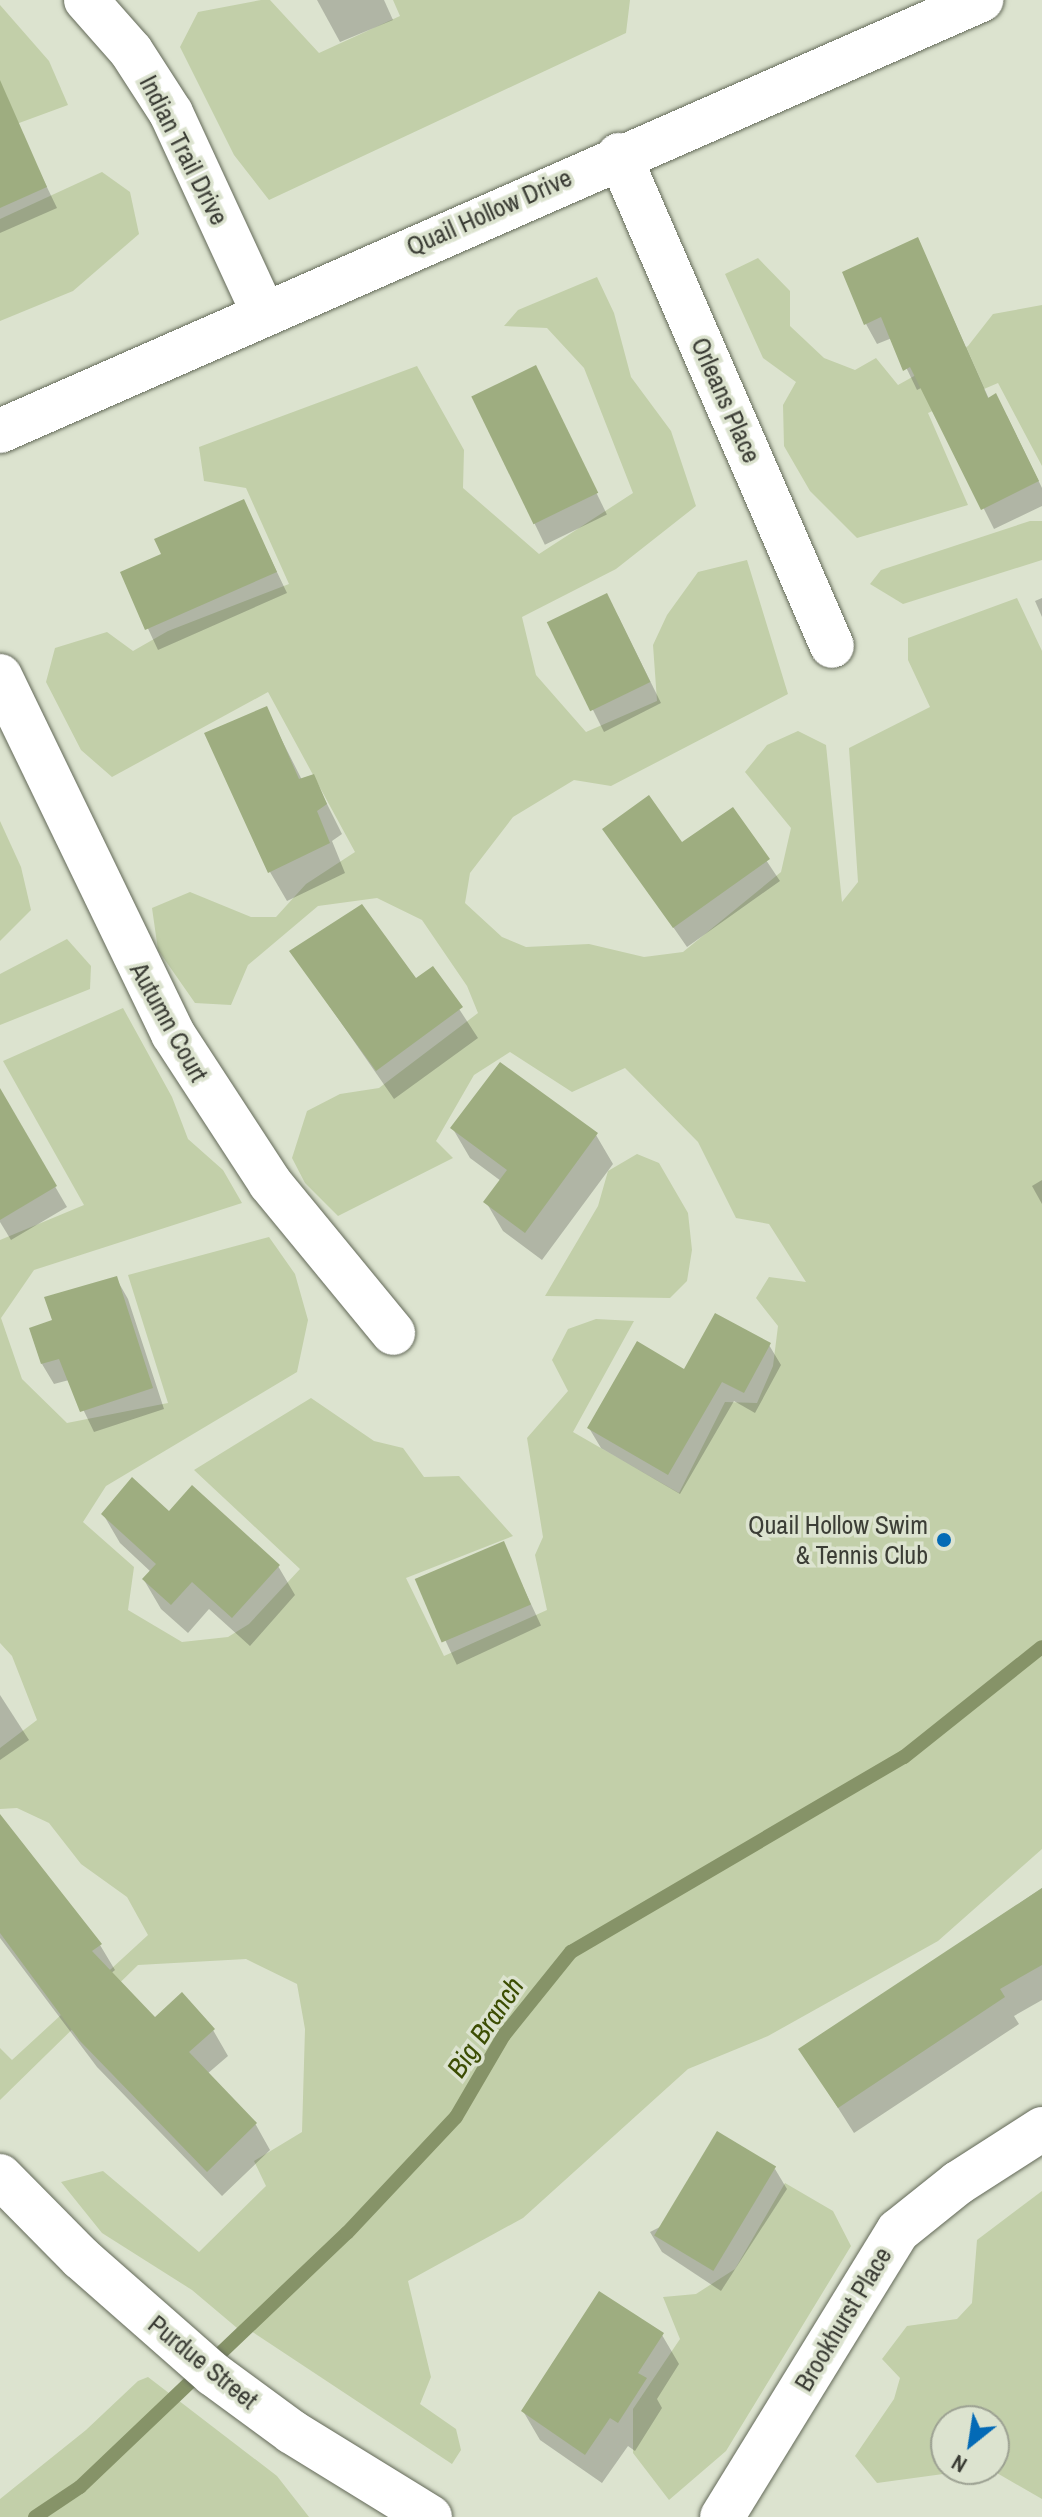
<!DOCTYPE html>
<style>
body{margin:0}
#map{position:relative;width:1042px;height:2517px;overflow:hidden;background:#dce3cf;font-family:"Archivo Narrow",sans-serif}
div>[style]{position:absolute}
.green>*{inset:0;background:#c2cfa9}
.shadow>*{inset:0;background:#0003;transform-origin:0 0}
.stream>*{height:14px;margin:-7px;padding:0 7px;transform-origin:7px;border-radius:7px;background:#869368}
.building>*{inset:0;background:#9ead80;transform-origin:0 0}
.roads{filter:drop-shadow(0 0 2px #636958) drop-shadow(0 0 2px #636958)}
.street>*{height:44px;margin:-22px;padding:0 22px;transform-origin:22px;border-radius:22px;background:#fff}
.secondary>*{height:44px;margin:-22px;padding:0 22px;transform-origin:22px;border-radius:22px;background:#fff}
.dots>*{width:22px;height:22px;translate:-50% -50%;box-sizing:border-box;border:4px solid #dce3cf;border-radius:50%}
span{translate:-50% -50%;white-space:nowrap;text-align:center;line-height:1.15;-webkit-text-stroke:7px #dce3cf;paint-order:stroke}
.street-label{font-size:26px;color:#3c3e36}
.poi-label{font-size:26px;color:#3c3e36}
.right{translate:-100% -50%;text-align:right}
.water-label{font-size:28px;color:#3c4d03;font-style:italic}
.north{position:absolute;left:930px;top:2405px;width:80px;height:80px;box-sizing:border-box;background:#dce3cf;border:2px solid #9ca192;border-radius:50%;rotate:210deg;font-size:22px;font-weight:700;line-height:32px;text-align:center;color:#3c3e36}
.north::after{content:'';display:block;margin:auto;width:28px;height:36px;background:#036ab6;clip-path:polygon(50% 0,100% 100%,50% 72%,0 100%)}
</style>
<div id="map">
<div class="green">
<i style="clip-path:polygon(261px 0,270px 0,319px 53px,400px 16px,393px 0,630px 0,626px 33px,269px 200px,234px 155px,180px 47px,198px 12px)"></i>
<i style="clip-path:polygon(0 5px,49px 61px,68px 105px,0 130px)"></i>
<i style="clip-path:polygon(102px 172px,130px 192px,139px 234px,73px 291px,0 321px,0 219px)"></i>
<i style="clip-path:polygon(758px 258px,790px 291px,790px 326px,824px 358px,855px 370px,876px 358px,898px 385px,968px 346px,993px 314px,1042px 305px,1042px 466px,998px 383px,928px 413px,968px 505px,857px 538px,810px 491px,784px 446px,783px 405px,796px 382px,763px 358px,725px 274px)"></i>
<i style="clip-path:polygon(597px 277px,614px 313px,631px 377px,671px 431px,696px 506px,616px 569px,522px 617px,536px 675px,586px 732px,657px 701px,653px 645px,667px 615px,698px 572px,747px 560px,788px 694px,611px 786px,574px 780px,513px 817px,470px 873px,465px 903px,502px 937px,526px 947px,589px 944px,644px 957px,683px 952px,781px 872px,791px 828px,745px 772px,767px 745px,798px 731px,826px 745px,842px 902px,858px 882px,849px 748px,930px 707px,908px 660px,908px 638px,1017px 598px,1042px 651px,1042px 1849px,938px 1941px,768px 2036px,688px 2069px,523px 2218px,408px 2281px,431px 2377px,420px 2404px,456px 2429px,461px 2450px,452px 2464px,248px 2329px,243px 2333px,192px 2290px,102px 2233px,61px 2182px,103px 2171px,199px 2252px,266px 2186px,254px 2161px,302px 2132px,305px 2029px,297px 1984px,246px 1959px,138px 1965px,0 2100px,0 2048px,12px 2060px,148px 1935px,127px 1897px,81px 1864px,49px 1823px,17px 1808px,0 1809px,0 1748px,37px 1720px,12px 1656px,0 1643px,0 1240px,84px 1205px,3px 1061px,123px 1008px,172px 1097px,188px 1139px,223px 1170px,242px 1203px,34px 1270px,1px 1318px,22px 1379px,67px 1423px,168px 1403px,128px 1275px,269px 1237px,295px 1274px,308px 1320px,297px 1372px,106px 1486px,83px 1522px,134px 1567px,128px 1610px,182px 1642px,228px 1637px,249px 1624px,300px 1569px,194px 1470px,311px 1398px,374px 1441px,403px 1448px,424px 1477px,459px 1476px,513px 1536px,406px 1578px,444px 1656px,547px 1610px,535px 1555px,543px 1537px,527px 1438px,568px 1391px,552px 1360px,568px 1329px,596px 1319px,634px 1321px,573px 1432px,679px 1493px,725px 1402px,757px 1403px,773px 1366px,778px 1326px,756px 1298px,769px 1277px,806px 1282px,769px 1224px,736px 1218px,698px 1142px,625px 1068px,572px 1092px,510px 1052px,474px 1075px,436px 1141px,453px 1158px,338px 1216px,305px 1183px,292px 1158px,307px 1111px,340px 1094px,379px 1088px,478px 1013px,467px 986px,422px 920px,377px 898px,318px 906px,248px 965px,231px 1005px,195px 1003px,158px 950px,152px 908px,190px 892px,251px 917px,276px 917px,306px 884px,355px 852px,268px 692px,112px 777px,81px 750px,46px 682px,55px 648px,107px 632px,133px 651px,168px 631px,289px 584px,246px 488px,204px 481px,199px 447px,417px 366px,464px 450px,463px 488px,539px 554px,633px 493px,584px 368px,547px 328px,504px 326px,518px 310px)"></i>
<i style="clip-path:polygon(1030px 521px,1042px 521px,1042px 560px,903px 604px,870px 584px,881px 570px)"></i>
<i style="clip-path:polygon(0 821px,21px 867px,31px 910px,0 941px)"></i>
<i style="clip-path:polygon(67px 939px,91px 966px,90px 989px,0 1025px,0 974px)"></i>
<i style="clip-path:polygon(637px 1154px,659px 1163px,688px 1213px,692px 1250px,687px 1281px,670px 1298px,545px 1296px,598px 1206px,608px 1171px)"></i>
<i style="clip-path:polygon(785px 2183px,833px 2211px,851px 2246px,726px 2451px,669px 2500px,633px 2453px,633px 2409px,680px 2339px,663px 2297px,696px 2294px,735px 2269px)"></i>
<i style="clip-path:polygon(1042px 2191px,1042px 2499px,990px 2469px,994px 2469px,994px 2421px,946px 2421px,946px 2469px,980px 2469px,877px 2483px,855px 2456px,894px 2399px,900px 2378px,882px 2359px,907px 2326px,957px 2319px,972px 2303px,977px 2240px)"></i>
<i style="clip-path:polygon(148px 2377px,277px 2476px,309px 2517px,0 2517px,0 2499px,86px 2430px,138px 2381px)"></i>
</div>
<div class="shadow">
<i style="clip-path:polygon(317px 0,384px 0,393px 20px,340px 42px)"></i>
<i style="clip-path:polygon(19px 129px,57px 208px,0 233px,0 137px)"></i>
<i style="clip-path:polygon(918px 240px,989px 399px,1007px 416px,1042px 488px,1042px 506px,994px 529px,923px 387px,917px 390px,892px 338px,877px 344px,866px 324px)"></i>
<i style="left:535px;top:367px;width:164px;height:69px;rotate:64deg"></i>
<i style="clip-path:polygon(243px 501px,287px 593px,158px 650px,122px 573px,163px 555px)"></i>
<i style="clip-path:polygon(1042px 598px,1042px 617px,1035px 601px)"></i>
<i style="clip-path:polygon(618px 616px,661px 703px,604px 732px,550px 624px)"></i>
<i style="clip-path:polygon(266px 709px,302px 780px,313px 776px,342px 834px,332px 841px,345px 873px,287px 901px,270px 872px)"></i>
<i style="clip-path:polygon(732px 809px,780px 881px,687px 947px,605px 829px,682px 845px)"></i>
<i style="clip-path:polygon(292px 952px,416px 981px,433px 969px,478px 1038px,394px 1099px)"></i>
<i style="clip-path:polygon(0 1092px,67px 1207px,11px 1240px,0 1222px)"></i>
<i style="clip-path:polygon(453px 1129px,596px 1135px,613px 1164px,542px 1260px,503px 1231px,486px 1202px,501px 1181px,470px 1158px)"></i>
<i style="clip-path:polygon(1042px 1180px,1042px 1204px,1032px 1186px)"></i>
<i style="clip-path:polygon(116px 1278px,128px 1299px,164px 1409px,94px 1432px,69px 1380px,54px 1384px,42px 1364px,54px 1322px)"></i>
<i style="clip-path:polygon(769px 1345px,781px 1365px,755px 1413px,734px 1401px,680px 1494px,601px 1448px,589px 1428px)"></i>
<i style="clip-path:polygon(103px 1514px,169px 1514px,278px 1566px,295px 1595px,250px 1646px,209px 1609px,188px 1633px,161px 1609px,144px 1580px,151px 1572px,120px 1543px)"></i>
<i style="left:503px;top:1544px;width:90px;height:93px;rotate:65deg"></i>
<i style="clip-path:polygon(0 1695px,29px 1740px,0 1760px)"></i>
<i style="clip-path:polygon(0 1835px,100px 1945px,115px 1970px,110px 1974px,155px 2020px,213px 2030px,228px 2056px,207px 2074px,256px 2125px,270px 2150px,222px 2196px,97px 2067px,0 1938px)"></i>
<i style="clip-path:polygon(1042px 1888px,1042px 2000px,1014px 2016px,1019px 2024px,854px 2133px,801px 2050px)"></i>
<i style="clip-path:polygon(775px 2169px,787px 2189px,721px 2291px,662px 2252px,650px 2232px)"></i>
<i style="clip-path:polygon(662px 2335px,679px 2364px,657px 2399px,662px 2408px,635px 2451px,628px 2446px,602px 2483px,540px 2440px,523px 2411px)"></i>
</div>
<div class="stream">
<i style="left:35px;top:2517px;width:54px;rotate:-33.7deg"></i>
<i style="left:80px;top:2487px;width:369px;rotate:-43.6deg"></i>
<i style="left:347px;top:2233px;width:159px;rotate:-46.8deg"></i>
<i style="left:456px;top:2117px;width:95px;rotate:-59.7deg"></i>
<i style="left:504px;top:2035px;width:107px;rotate:-51.1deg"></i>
<i style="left:571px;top:1952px;width:386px;rotate:-30.4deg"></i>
<i style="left:904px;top:1757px;width:176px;rotate:-38.6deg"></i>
</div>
<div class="building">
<i style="clip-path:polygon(0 80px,47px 187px,0 208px)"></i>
<i style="clip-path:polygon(918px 237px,988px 398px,996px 393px,1039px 481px,981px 510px,910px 367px,903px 371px,881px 317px,864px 325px,842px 272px)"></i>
<i style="left:536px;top:365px;width:142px;height:72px;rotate:64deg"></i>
<i style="clip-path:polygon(244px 499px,277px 572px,145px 630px,120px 572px,161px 554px,154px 539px)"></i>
<i style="left:607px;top:593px;width:99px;height:67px;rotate:64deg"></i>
<i style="clip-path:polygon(267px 706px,299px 779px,314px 774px,327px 804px,317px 811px,330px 843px,268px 873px,204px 733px)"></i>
<i style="clip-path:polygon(649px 795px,682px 842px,733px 807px,770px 859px,673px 928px,602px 829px)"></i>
<i style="clip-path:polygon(362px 904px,416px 978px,433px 966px,463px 1007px,376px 1071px,289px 951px)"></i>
<i style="clip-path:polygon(500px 1062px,598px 1133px,525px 1233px,483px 1202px,507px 1170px,450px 1128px)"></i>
<i style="clip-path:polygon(0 1088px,57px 1186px,0 1220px)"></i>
<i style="clip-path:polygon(117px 1276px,153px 1388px,80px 1412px,59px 1359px,41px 1364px,29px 1328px,52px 1320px,44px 1297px)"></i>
<i style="clip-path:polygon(715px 1313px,771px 1343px,744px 1393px,722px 1382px,668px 1475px,587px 1428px,637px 1341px,684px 1369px)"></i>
<i style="clip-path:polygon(132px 1477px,169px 1511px,192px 1485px,280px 1565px,232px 1618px,192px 1582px,171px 1605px,142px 1579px,156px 1564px,101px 1514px)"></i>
<i style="left:504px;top:1541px;width:69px;height:97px;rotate:67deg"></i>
<i style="clip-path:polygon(0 1814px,102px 1944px,92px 1951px,155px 2017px,182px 1992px,215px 2029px,189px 2052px,257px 2123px,207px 2172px,80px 2041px,0 1933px)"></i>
<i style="clip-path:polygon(1042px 1888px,1042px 1965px,1000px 1989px,1005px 1997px,838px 2108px,798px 2049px)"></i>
<i style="left:717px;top:2131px;width:69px;height:122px;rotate:31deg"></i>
<i style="clip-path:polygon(599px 2291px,664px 2333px,638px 2373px,647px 2378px,618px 2423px,610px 2418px,585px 2455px,521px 2411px)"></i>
</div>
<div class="roads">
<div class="street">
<i style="left:86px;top:0;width:68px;rotate:48.6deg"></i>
<i style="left:131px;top:51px;width:74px;rotate:57.2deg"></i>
<i style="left:171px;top:113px;width:219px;rotate:65.2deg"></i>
<i style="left:619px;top:155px;width:535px;rotate:66.55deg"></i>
<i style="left:0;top:676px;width:398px;rotate:64.2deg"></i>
<i style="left:173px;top:1034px;width:178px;rotate:56.9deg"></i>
<i style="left:270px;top:1183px;width:194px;rotate:50.6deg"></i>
<i style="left:0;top:2176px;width:115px;rotate:45.4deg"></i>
<i style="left:81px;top:2258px;width:176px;rotate:41.3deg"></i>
<i style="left:213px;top:2374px;width:98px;rotate:36.3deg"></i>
<i style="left:292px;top:2432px;width:162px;rotate:31.6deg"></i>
<i style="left:722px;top:2517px;width:336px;rotate:-58.4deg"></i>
<i style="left:898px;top:2231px;width:77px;rotate:-38.7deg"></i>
<i style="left:958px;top:2183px;width:100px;rotate:-32.7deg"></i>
</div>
<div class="secondary">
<i style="left:0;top:431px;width:1072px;rotate:-23.72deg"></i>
</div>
</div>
<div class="dots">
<i style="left:944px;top:1540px;background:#036ab6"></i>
</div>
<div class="street-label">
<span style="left:184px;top:150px;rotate:63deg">Indian Trail Drive</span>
<span style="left:489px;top:212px;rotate:-24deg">Quail Hollow Drive</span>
<span style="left:726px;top:400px;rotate:66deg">Orleans Place</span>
<span style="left:169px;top:1022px;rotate:61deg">Autumn Court</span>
<span style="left:843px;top:2319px;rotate:-59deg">Brookhurst Place</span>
<span style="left:203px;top:2362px;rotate:39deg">Purdue Street</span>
</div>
<div class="poi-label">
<span class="right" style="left:928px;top:1540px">Quail Hollow Swim<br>&amp; Tennis Club</span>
</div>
<div class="water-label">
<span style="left:485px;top:2027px;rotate:-56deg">Big Branch</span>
</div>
<div class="north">N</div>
</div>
